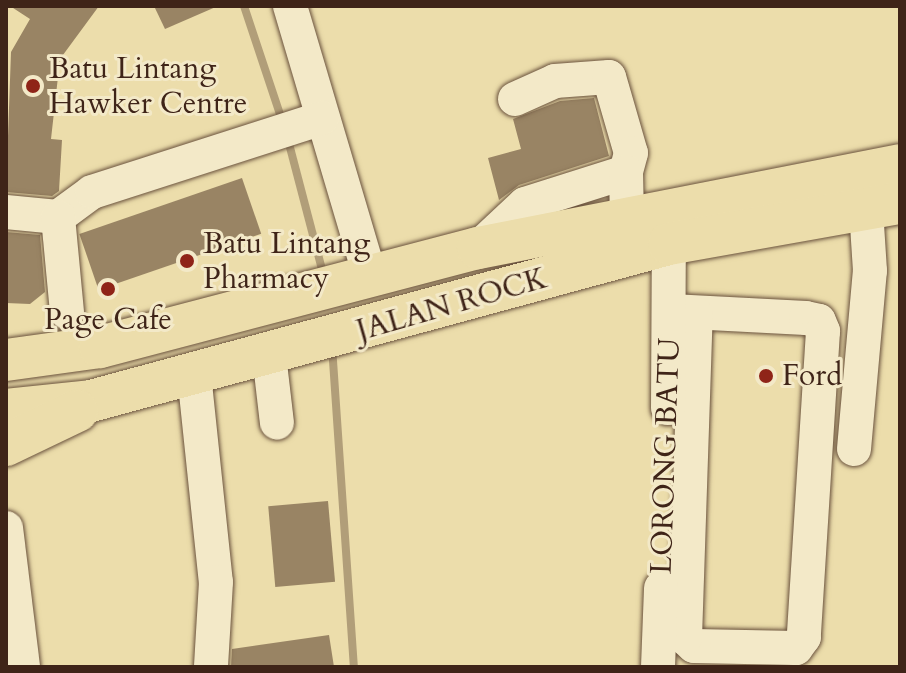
<!DOCTYPE html>
<style>
body{margin:0}
#map{position:relative;width:906px;height:673px;overflow:hidden;background:#ecddab;font-family:Cardo,serif}
div>[style]{position:absolute}
.stream>*{height:8px;margin:-4px;padding:0 4px;transform-origin:4px;border-radius:4px;background:#b19e79}
.building>*{inset:0;background:#998464;transform-origin:0 0}
.roads{filter:drop-shadow(0 0 2px #6a523d) drop-shadow(0 0 2px #6a523d)}
.minor>*{height:34px;margin:-17px;padding:0 17px;transform-origin:17px;border-radius:17px;background:#f3e9c8}
.major>*{height:42px;margin:-21px;padding:0 21px;transform-origin:21px;border-radius:21px;background:#ecddab}
.dots>*{width:22px;height:22px;translate:-50% -50%;box-sizing:border-box;border:4px solid #f3e9c8;border-radius:50%}
span{translate:-50% -50%;white-space:nowrap;text-align:center;line-height:1.15;-webkit-text-stroke:6px #f3e9c8;paint-order:stroke}
.poi-label{font-size:30px;color:#3f2418}
.left{translate:0 -50%;text-align:left}
.street-label{font-size:30px;color:#3f2418}
.frame{position:absolute;inset:0;border:8px solid #3f2418;pointer-events:none}
</style>
<div id="map">
<div class="stream">
<i style="left:244px;top:6px;width:123px;rotate:71.6deg"></i>
<i style="left:287px;top:136px;width:146px;rotate:75.3deg"></i>
<i style="left:332px;top:346px;width:322px;rotate:86.1deg"></i>
</div>
<div class="building">
<i style="clip-path:polygon(10px 6px,99px 6px,60px 59px,51px 139px,62px 140px,59px 191px,52px 196px,6px 192px,11px 52px,30px 19px)"></i>
<i style="clip-path:polygon(154px 6px,218px 6px,165px 29px)"></i>
<i style="clip-path:polygon(594px 98px,609px 156px,519px 185px,499px 200px,488px 158px,521px 149px,513px 119px,560px 101px)"></i>
<i style="left:242px;top:178px;width:59px;height:172px;rotate:71deg"></i>
<i style="clip-path:polygon(6px 232px,40px 235px,45px 292px,30px 304px,6px 303px)"></i>
<i style="left:328px;top:501px;width:81px;height:60px;rotate:85deg"></i>
<i style="clip-path:polygon(329px 635px,334px 667px,231px 667px,232px 649px)"></i>
</div>
<div class="roads">
<div class="minor">
<i style="left:290px;top:6px;width:282px;rotate:73.5deg"></i>
<i style="left:515px;top:99px;width:44px;rotate:-24.2deg"></i>
<i style="left:555px;top:81px;width:54px;rotate:-4.2deg"></i>
<i style="left:609px;top:77px;width:79px;rotate:73.9deg"></i>
<i style="left:631px;top:153px;width:20px;rotate:105deg"></i>
<i style="left:6px;top:212px;width:52px;rotate:5.5deg"></i>
<i style="left:58px;top:217px;width:42px;rotate:-36.3deg"></i>
<i style="left:92px;top:192px;width:242px;rotate:-17.8deg"></i>
<i style="left:58px;top:217px;width:96px;rotate:84.6deg"></i>
<i style="left:478px;top:248px;width:64px;rotate:-43.1deg"></i>
<i style="left:525px;top:204px;width:106px;rotate:-17.6deg"></i>
<i style="left:626px;top:172px;width:47px;rotate:88.8deg"></i>
<i style="left:671px;top:311px;width:135px;rotate:3deg"></i>
<i style="left:806px;top:318px;width:13px;rotate:13deg"></i>
<i style="left:819px;top:321px;width:11px;rotate:68deg"></i>
<i style="left:823px;top:331px;width:307px;rotate:93.6deg"></i>
<i style="left:804px;top:637px;width:14px;rotate:126deg"></i>
<i style="left:796px;top:648px;width:102px;rotate:-178.9deg"></i>
<i style="left:694px;top:646px;width:12px;rotate:-138deg"></i>
<i style="left:685px;top:638px;width:324px;rotate:-88.1deg"></i>
<i style="left:269px;top:355px;width:68px;rotate:83.3deg"></i>
<i style="left:194px;top:374px;width:209px;rotate:84deg"></i>
<i style="left:216px;top:582px;width:85px;rotate:93.4deg"></i>
<i style="left:668px;top:408px;width:164px;rotate:-89.7deg"></i>
<i style="left:854px;top:449px;width:179px;rotate:-84.9deg"></i>
<i style="left:870px;top:271px;width:62px;rotate:-93.7deg"></i>
<i style="left:6px;top:528px;width:140px;rotate:83deg"></i>
<i style="left:658px;top:667px;width:79px;rotate:-87.8deg"></i>
</div>
<div class="major">
<i style="left:6px;top:360px;width:95px;rotate:-7.9deg"></i>
<i style="left:100px;top:347px;width:391px;rotate:-14.7deg"></i>
<i style="left:478px;top:248px;width:430px;rotate:-11.1deg"></i>
<i style="left:6px;top:410px;width:85px;rotate:-6deg"></i>
<i style="left:91px;top:401px;width:599px;rotate:-15.2deg"></i>
<i style="left:669px;top:244px;width:235px;rotate:-10.1deg"></i>
<i style="left:6px;top:445px;width:79px;rotate:-25.6deg"></i>
</div>
</div>
<div class="dots">
<i style="left:33px;top:86px;background:#8f2418"></i>
<i style="left:187px;top:261px;background:#8f2418"></i>
<i style="left:108px;top:289px;background:#8f2418"></i>
<i style="left:766px;top:376px;background:#8f2418"></i>
</div>
<div class="poi-label">
<span class="left" style="left:49px;top:86px">Batu Lintang<br>Hawker Centre</span>
<span class="left" style="left:203px;top:261px">Batu Lintang<br>Pharmacy</span>
<span style="left:108px;top:320px">Page Cafe</span>
<span class="left" style="left:782px;top:376px">Ford</span>
</div>
<div class="street-label">
<span style="left:452px;top:305px;rotate:-16deg">JALAN ROCK</span>
<span style="left:666px;top:456px;rotate:-88deg">LORONG BATU</span>
</div>
<div class="frame"></div>
</div>
